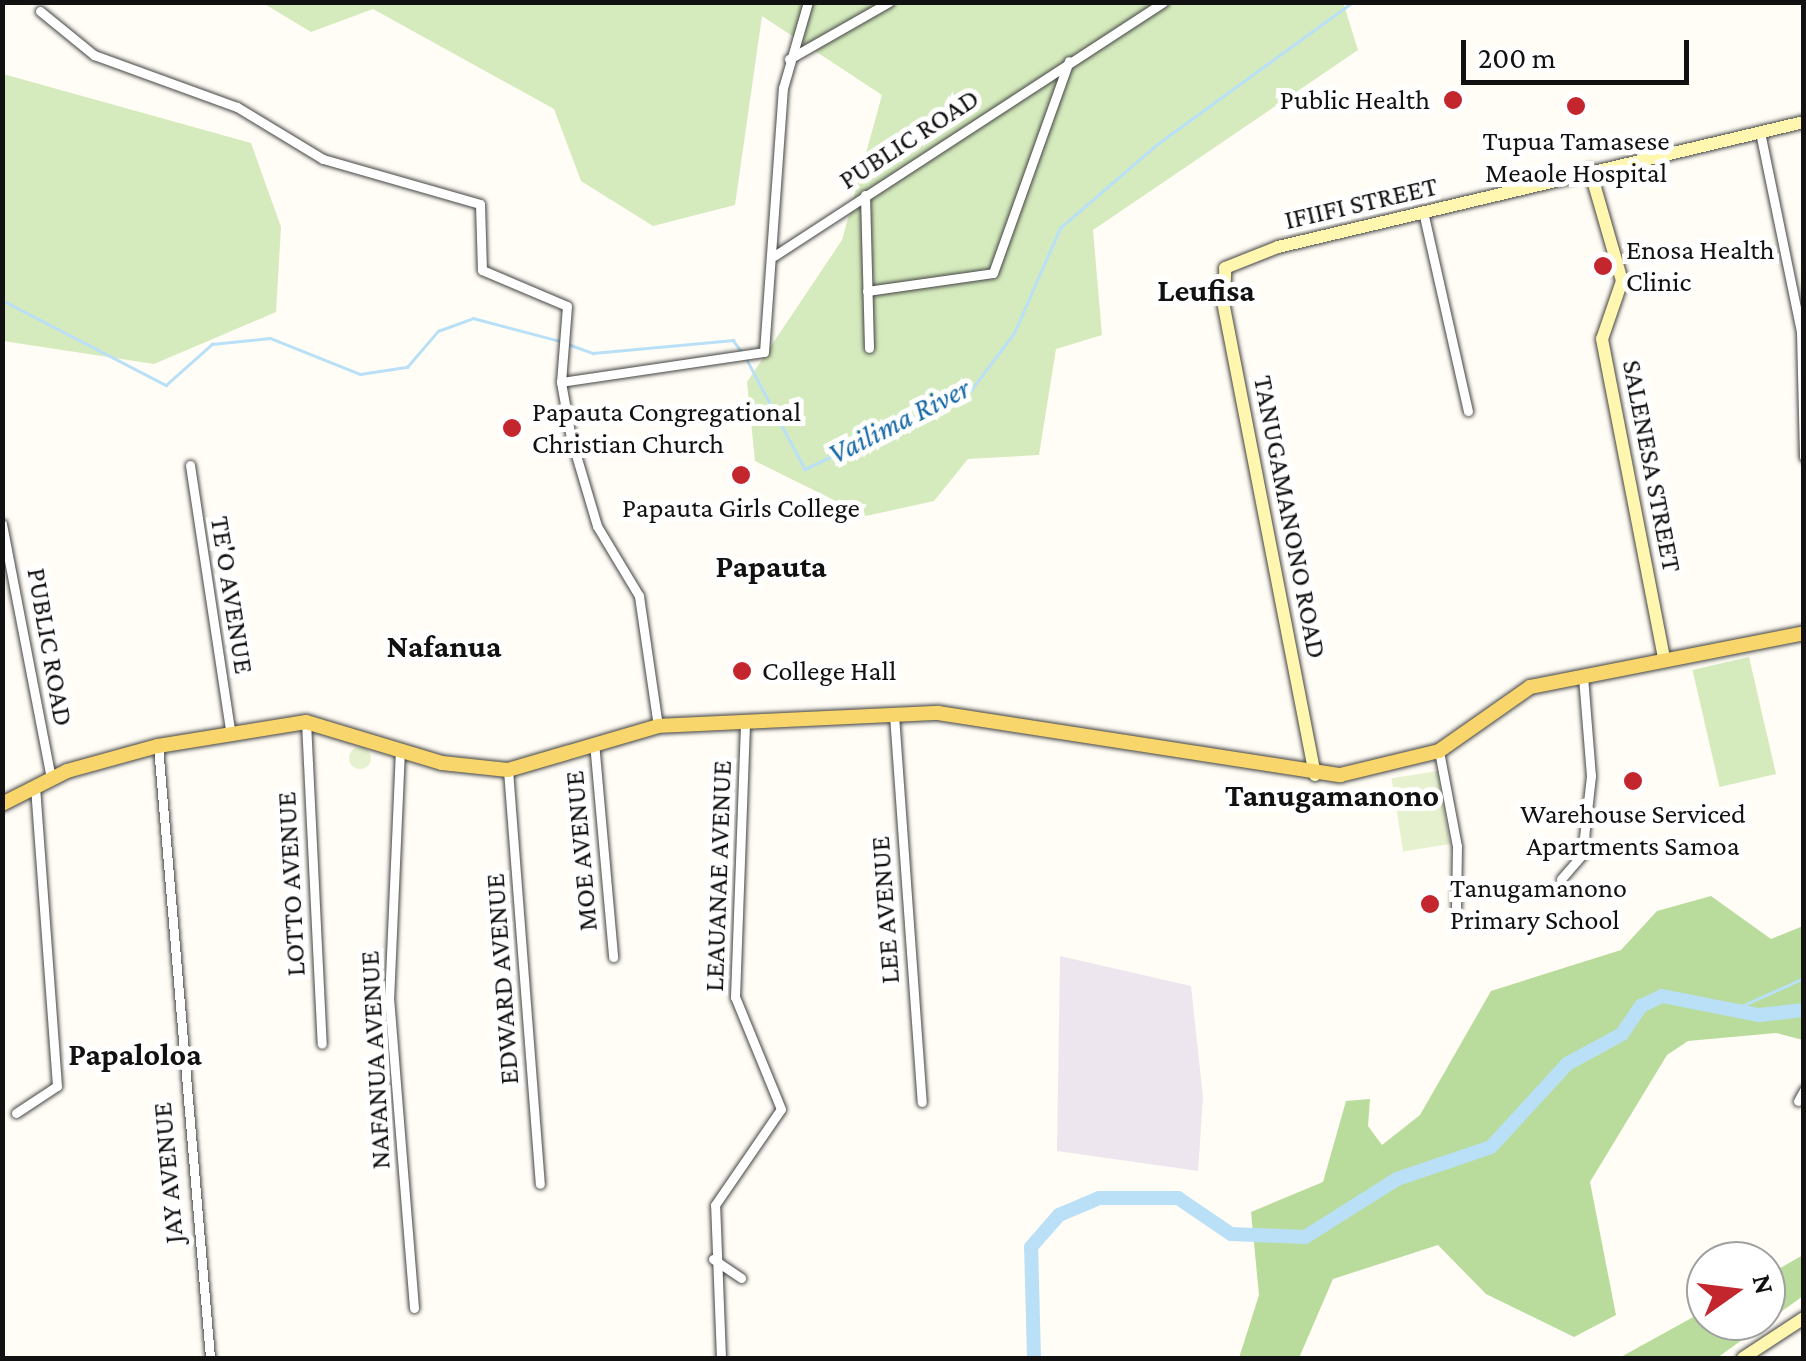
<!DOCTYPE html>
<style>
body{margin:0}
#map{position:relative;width:1806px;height:1361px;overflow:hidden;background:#fffdf5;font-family:"Crimson Pro",serif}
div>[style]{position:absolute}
.industrial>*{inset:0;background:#eee6ef}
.green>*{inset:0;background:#d5ebbd;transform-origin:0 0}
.forest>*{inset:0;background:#b9dc9c}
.pitch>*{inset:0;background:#e6f2cf;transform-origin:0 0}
.round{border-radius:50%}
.stream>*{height:2.5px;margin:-1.25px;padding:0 1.25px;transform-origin:1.25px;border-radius:1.25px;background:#b9e0f7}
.river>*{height:14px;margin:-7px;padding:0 7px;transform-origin:7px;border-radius:7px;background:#b9e0f7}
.roads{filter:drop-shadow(0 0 2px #444) drop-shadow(0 0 2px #444)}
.street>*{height:9px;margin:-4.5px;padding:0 4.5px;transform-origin:4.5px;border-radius:4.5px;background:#fff}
.secondary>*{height:12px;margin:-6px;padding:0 6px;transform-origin:6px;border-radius:6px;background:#fff6b0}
.primary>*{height:14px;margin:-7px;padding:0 7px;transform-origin:7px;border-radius:7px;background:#f9d66b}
.dots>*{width:28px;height:28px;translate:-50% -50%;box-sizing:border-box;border:5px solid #fff;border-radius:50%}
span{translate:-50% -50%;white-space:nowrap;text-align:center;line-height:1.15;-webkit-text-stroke:10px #fff;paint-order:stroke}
.poi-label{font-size:28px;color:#111}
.right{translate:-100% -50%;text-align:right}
.left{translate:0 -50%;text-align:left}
.street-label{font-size:28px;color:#111}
.water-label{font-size:30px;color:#1768a6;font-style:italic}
.quarter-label{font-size:32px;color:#111;font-weight:700}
.frame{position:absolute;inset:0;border:5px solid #111;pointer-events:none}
.north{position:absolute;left:1686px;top:1241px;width:100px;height:100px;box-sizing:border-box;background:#fff;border:2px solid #a0a0a0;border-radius:50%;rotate:76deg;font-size:28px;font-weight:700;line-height:40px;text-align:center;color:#111}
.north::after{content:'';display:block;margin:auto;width:35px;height:45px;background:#c4262e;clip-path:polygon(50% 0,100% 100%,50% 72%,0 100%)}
.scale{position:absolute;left:1461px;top:40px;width:228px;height:45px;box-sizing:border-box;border:5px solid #111;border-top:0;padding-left:12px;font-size:30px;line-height:35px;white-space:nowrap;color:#111;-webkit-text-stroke:8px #fff;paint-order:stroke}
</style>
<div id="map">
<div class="industrial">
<i style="clip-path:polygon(1060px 956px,1191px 986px,1203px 1097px,1198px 1171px,1057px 1151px)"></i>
</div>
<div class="green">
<i style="clip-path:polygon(1343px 2px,1358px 50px,1093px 230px,1102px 335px,1056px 349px,1039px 455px,968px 459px,934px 501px,866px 516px,755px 461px,747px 382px,842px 240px,882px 95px,762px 16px,735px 205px,653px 226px,581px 181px,554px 109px,373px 9px,311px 32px,263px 3px)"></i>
<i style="clip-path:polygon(3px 74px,251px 143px,281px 227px,276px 312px,154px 364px,3px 341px)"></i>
<i style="left:1749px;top:657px;width:120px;height:58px;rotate:77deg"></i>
</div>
<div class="forest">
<i style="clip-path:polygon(1711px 896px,1771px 939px,1803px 926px,1803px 1040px,1776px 1033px,1688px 1041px,1667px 1055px,1590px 1182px,1616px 1315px,1574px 1337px,1486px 1294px,1438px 1245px,1333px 1279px,1299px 1358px,1239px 1358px,1259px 1295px,1251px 1212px,1323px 1182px,1346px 1101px,1370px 1099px,1368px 1126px,1382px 1145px,1420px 1115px,1491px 991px,1621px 950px,1657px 911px)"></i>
<i style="clip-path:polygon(1803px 1255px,1803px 1296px,1717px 1358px,1619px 1358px,1706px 1310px,1706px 1321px,1766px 1321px,1766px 1276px)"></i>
</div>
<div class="pitch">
<i class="round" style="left:349px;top:747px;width:22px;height:22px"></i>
<i style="left:1438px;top:771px;width:74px;height:47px;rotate:81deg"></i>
</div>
<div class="stream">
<i style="left:2px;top:300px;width:185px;rotate:27.4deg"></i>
<i style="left:166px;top:385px;width:62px;rotate:-41.7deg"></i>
<i style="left:212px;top:344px;width:58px;rotate:-5.9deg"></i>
<i style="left:270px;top:338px;width:97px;rotate:21.8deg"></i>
<i style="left:360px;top:374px;width:48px;rotate:-8.5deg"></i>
<i style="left:407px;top:367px;width:48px;rotate:-49.3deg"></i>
<i style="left:438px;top:331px;width:37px;rotate:-20deg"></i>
<i style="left:473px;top:318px;width:90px;rotate:14.8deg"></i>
<i style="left:568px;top:344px;width:27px;rotate:20deg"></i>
<i style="left:593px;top:353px;width:141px;rotate:-5.3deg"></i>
<i style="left:733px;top:340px;width:15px;rotate:53deg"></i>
<i style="left:746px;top:358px;width:126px;rotate:62deg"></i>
<i style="left:805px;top:469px;width:184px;rotate:-25.4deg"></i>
<i style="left:971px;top:390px;width:71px;rotate:-53deg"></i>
<i style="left:1014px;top:333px;width:115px;rotate:-66.3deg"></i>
<i style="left:1060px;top:228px;width:127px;rotate:-40.8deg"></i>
<i style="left:1156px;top:145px;width:243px;rotate:-36deg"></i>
<i style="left:1733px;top:1010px;width:78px;rotate:-24.3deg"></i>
</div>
<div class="river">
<i style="left:1034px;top:1358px;width:111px;rotate:-91.5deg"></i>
<i style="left:1031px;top:1247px;width:43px;rotate:-48.8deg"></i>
<i style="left:1059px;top:1215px;width:43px;rotate:-23deg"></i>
<i style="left:1099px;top:1198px;width:79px"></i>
<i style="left:1178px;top:1198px;width:64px;rotate:34.2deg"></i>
<i style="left:1231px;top:1234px;width:74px;rotate:2.3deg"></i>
<i style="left:1305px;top:1237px;width:109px;rotate:-32.2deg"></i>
<i style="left:1397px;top:1179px;width:99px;rotate:-18.8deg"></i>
<i style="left:1491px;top:1147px;width:113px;rotate:-47.5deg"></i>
<i style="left:1567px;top:1064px;width:63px;rotate:-28.6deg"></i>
<i style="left:1622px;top:1034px;width:34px;rotate:-56deg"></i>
<i style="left:1641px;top:1006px;width:23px;rotate:-25deg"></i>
<i style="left:1662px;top:996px;width:99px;rotate:11.1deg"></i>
<i style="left:1759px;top:1015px;width:45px;rotate:-6.3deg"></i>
</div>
<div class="roads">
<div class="street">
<i style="left:40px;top:11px;width:70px;rotate:39.2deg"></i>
<i style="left:94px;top:55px;width:152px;rotate:20deg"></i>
<i style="left:237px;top:107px;width:100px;rotate:31.2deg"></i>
<i style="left:323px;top:159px;width:163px;rotate:16deg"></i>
<i style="left:480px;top:204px;width:66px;rotate:88.3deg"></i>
<i style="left:482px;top:270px;width:92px;rotate:23deg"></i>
<i style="left:567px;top:306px;width:76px;rotate:94.5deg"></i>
<i style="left:561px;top:382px;width:57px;rotate:79.9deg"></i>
<i style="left:571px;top:438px;width:92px;rotate:73.5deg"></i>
<i style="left:597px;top:526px;width:82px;rotate:59deg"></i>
<i style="left:639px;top:596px;width:131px;rotate:81.7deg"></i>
<i style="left:789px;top:59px;width:115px;rotate:-29.7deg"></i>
<i style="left:1760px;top:132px;width:204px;rotate:78.4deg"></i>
<i style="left:1801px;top:332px;width:125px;rotate:88.6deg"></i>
<i style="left:865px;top:195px;width:153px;rotate:88.5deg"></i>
<i style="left:1424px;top:216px;width:200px;rotate:77.3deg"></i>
<i style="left:774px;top:256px;width:465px;rotate:-33.1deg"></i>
<i style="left:867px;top:291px;width:127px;rotate:-8.1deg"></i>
<i style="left:993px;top:273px;width:225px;rotate:-70.3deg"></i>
<i style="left:561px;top:382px;width:205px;rotate:-8.4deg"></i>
<i style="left:764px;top:352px;width:265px;rotate:-85.9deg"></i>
<i style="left:783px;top:88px;width:90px;rotate:-73.8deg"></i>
<i style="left:190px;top:465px;width:269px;rotate:81.4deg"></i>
<i style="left:2px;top:524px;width:259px;rotate:79.1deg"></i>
<i style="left:894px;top:715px;width:388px;rotate:85.9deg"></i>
<i style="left:306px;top:722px;width:322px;rotate:87.2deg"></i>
<i style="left:594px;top:742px;width:216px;rotate:84.9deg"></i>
<i style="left:158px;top:746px;width:613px;rotate:85.14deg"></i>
<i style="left:400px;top:749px;width:248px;rotate:92.5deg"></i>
<i style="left:389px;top:997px;width:312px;rotate:85.4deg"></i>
<i style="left:1439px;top:751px;width:97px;rotate:79.3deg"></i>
<i style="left:1457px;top:846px;width:62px;rotate:90.9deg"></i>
<i style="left:508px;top:770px;width:415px;rotate:85.6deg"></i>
<i style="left:1561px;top:879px;width:32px;rotate:-49deg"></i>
<i style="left:1582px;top:855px;width:80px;rotate:-83.5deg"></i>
<i style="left:1591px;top:776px;width:100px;rotate:-94.6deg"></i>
<i style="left:1798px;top:1101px;width:13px;rotate:-61deg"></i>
<i style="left:16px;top:1113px;width:49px;rotate:-33.4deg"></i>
<i style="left:57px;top:1086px;width:301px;rotate:-94.2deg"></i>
<i style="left:713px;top:1259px;width:34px;rotate:34deg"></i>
<i style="left:721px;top:1358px;width:153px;rotate:-92.2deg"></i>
<i style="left:715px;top:1205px;width:116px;rotate:-55.5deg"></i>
<i style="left:781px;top:1109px;width:121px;rotate:-112.3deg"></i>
<i style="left:735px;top:997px;width:276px;rotate:-87.9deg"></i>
</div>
<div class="secondary">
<i style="left:1590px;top:170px;width:116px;rotate:73.9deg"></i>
<i style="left:1622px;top:281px;width:61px;rotate:109deg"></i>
<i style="left:1602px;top:339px;width:326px;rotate:79deg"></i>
<i style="left:1315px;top:775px;width:479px;rotate:-101deg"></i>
<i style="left:1224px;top:305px;width:37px;rotate:-88deg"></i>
<i style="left:1225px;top:268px;width:57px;rotate:-21.6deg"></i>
<i style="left:1278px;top:247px;width:541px;rotate:-13.37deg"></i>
<i style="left:1743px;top:1358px;width:73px;rotate:-33.3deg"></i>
</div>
<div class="primary">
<i style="left:2px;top:804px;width:73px;rotate:-26.9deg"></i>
<i style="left:67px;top:771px;width:94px;rotate:-15.4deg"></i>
<i style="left:158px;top:746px;width:150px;rotate:-9.2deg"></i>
<i style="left:306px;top:722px;width:142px;rotate:16.8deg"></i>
<i style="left:442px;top:763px;width:66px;rotate:6.1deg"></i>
<i style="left:508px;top:770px;width:156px;rotate:-16.3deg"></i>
<i style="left:658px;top:726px;width:280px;rotate:-2.7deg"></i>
<i style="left:938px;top:713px;width:407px;rotate:8.8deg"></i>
<i style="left:1340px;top:775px;width:102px;rotate:-13.6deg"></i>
<i style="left:1439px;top:751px;width:111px;rotate:-35.1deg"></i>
<i style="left:1530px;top:687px;width:279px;rotate:-11.1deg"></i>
</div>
</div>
<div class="dots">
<i style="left:1453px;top:100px;background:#c4262e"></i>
<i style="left:1576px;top:106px;background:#c4262e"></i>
<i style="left:1603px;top:266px;background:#c4262e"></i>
<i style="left:512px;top:428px;background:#c4262e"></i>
<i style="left:741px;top:475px;background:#c4262e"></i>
<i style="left:742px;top:671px;background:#c4262e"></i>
<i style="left:1633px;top:781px;background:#c4262e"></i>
<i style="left:1430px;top:904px;background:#c4262e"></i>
</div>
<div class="poi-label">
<span class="right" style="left:1430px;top:100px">Public Health</span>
<span style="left:1576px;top:157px">Tupua Tamasese<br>Meaole Hospital</span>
<span class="left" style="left:1626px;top:266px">Enosa Health<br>Clinic</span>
<span class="left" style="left:532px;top:428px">Papauta Congregational<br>Christian Church</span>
<span style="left:741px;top:508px">Papauta Girls College</span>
<span class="left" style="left:762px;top:671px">College Hall</span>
<span style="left:1633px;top:830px">Warehouse Serviced<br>Apartments Samoa</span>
<span class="left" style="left:1450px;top:904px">Tanugamanono<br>Primary School</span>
</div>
<div class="street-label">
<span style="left:909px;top:139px;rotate:-33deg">PUBLIC ROAD</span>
<span style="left:1361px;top:203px;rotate:-13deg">IFIIFI STREET</span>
<span style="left:1652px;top:466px;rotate:79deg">SALENESA STREET</span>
<span style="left:1290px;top:517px;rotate:79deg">TANUGAMANONO ROAD</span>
<span style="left:232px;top:595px;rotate:81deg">TE'O AVENUE</span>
<span style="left:50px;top:647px;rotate:80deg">PUBLIC ROAD</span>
<span style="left:581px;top:851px;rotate:-95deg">MOE AVENUE</span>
<span style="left:718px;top:876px;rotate:-88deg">LEAUANAE AVENUE</span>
<span style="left:291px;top:884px;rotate:-93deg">LOTTO AVENUE</span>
<span style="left:885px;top:910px;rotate:-94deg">LEE AVENUE</span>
<span style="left:502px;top:979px;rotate:-94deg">EDWARD AVENUE</span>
<span style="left:375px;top:1060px;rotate:-93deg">NAFANUA AVENUE</span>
<span style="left:168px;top:1173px;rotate:-95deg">JAY AVENUE</span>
</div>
<div class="water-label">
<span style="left:899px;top:421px;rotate:-27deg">Vailima River</span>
</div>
<div class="quarter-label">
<span style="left:1206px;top:290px">Leufisa</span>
<span style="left:771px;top:566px">Papauta</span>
<span style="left:444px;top:646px">Nafanua</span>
<span style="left:1332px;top:795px">Tanugamanono</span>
<span style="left:135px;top:1054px">Papaloloa</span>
</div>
<div class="frame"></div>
<div class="north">N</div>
<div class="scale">200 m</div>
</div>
